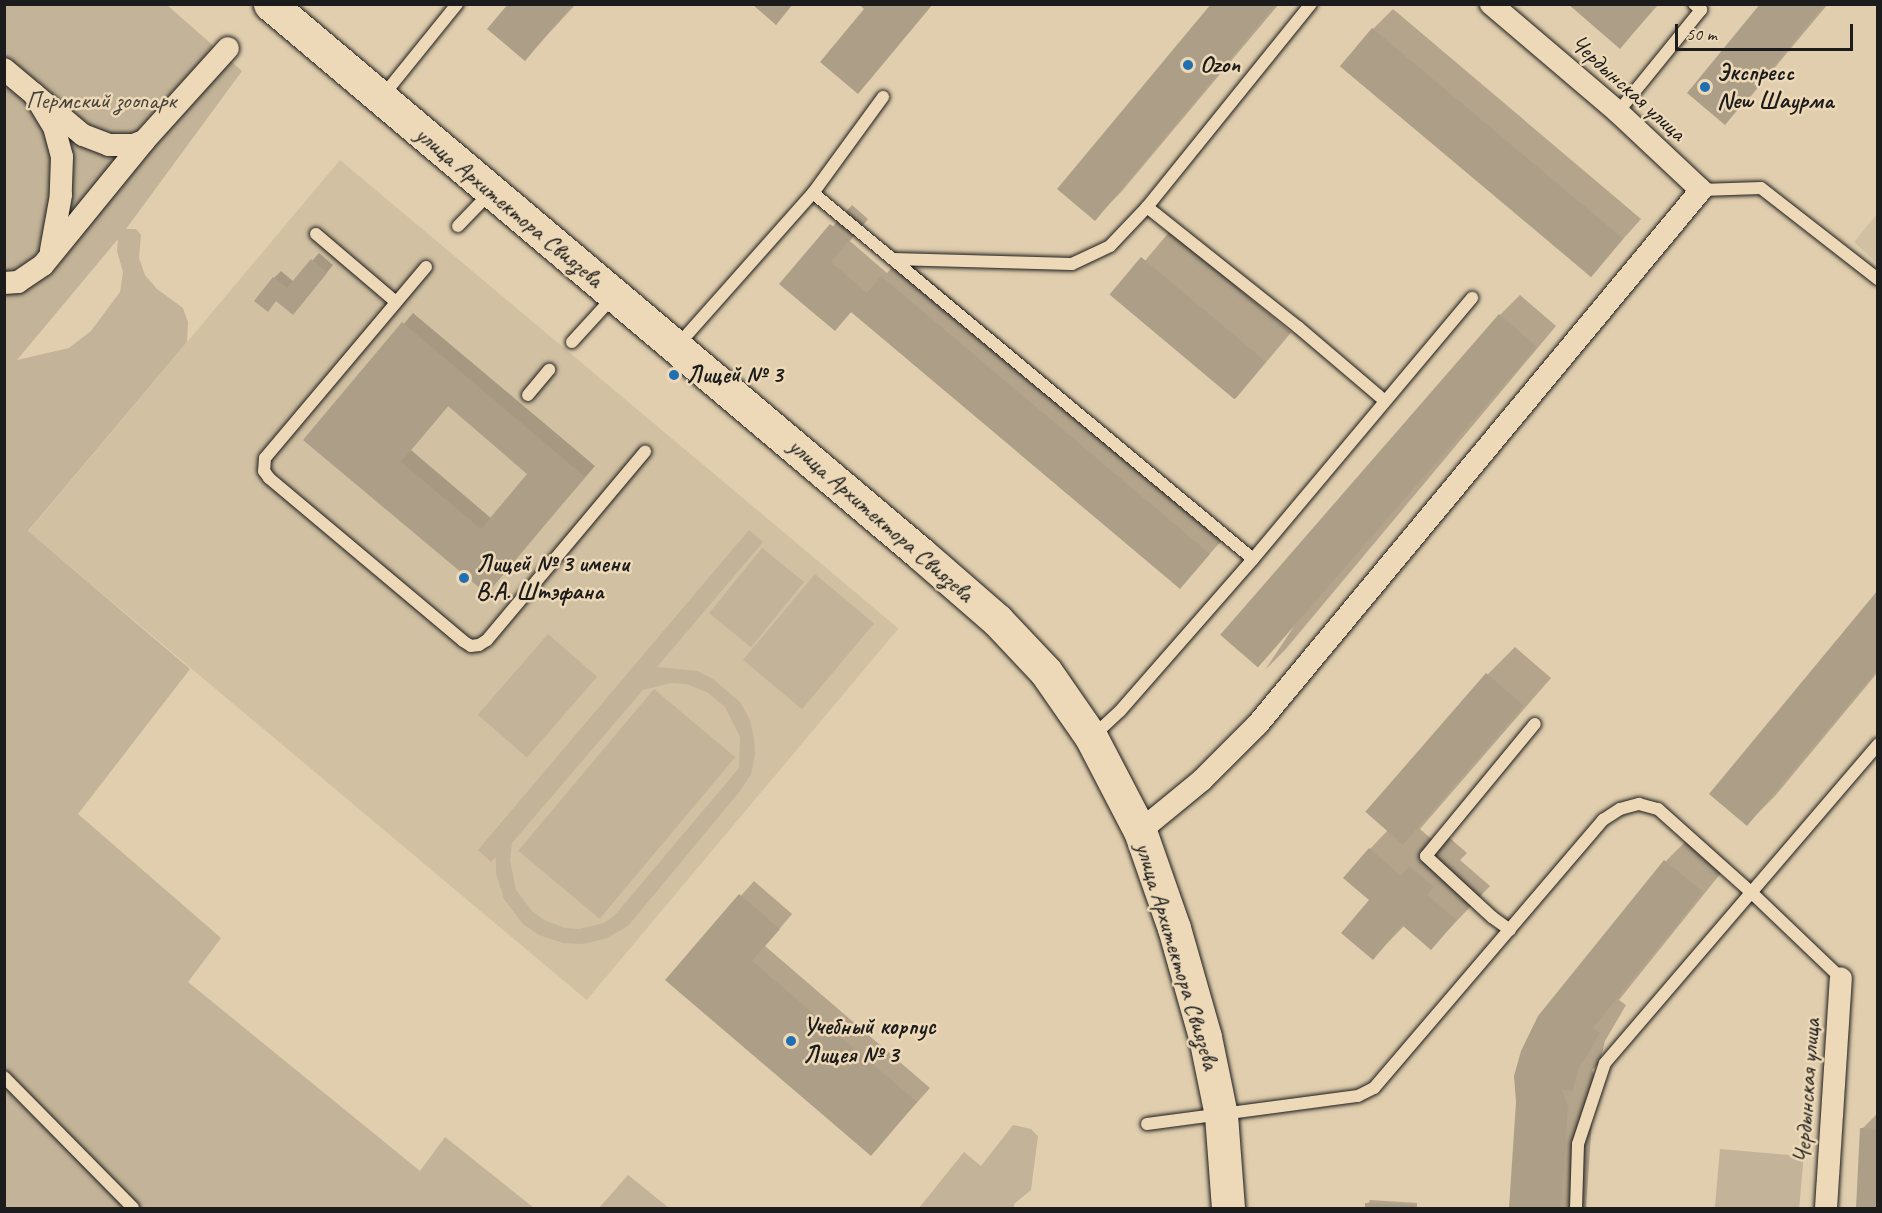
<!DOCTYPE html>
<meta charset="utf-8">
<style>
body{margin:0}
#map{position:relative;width:1882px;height:1213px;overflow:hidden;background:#e0ceae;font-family:Caveat,sans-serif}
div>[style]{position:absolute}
.built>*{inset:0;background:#d1c0a2;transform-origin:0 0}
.green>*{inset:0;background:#c3b398;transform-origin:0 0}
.shadow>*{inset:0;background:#0003;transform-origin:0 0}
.building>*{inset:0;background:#ad9f87;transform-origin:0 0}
.roads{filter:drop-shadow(0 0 2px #1c1c1c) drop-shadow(0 0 2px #1c1c1c)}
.lane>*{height:12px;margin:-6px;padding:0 6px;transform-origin:6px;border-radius:6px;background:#edd9b7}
.street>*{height:22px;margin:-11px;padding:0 11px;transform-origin:11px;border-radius:11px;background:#edd9b7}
.primary>*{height:33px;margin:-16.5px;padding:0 16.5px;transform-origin:16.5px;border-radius:16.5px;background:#edd9b7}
.dots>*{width:16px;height:16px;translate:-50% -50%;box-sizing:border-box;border:3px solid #edd9b7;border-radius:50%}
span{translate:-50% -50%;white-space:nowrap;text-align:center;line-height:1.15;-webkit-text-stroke:5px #edd9b7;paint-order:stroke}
.poi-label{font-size:24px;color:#1c1c1c;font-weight:700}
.left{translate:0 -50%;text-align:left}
.street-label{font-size:24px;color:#1c1c1c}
.park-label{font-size:24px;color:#46423b}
.frame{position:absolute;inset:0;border:6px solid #1c1c1c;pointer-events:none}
.scale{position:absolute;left:1675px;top:24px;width:178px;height:27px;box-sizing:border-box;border:3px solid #1c1c1c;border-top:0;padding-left:8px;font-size:18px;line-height:21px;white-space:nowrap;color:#1c1c1c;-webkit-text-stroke:4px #edd9b7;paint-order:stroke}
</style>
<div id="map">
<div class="built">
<i style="left:340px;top:160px;width:729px;height:485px;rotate:40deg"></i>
<i style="clip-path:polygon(1877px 214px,1877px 263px,1854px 242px)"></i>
</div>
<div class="green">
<i style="clip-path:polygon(evenodd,5px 5px,167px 5px,242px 71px,126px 229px,136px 229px,141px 235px,139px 258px,145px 275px,157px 289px,183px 308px,188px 322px,187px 342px,28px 531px,190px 669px,78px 814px,221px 938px,188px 982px,420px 1171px,445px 1137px,534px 1208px,5px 1208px,5px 5px,118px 239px,117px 251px,123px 272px,120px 292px,91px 331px,69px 348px,17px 360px,118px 239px)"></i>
<i style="clip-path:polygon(evenodd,749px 530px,763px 542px,657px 667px,697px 671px,713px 679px,740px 702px,750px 720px,754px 738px,755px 755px,751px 774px,740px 791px,628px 926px,607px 938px,583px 944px,563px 943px,539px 935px,523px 924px,504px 899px,496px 873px,496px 857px,491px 862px,478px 850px,749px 530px,671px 683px,686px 684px,707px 692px,725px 707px,740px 737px,739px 768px,615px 915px,604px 923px,579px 929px,565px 928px,544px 920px,532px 911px,516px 890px,510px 860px,512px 843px,643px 690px,671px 683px)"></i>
<i style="left:762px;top:548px;width:54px;height:84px;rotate:39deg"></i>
<i style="left:815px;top:574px;width:77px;height:112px;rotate:40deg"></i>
<i style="left:548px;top:634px;width:65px;height:107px;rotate:41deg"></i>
<i style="left:654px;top:689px;width:106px;height:211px;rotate:40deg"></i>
<i style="clip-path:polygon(1013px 1125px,1031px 1129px,1038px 1136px,1031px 1190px,1014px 1204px,1014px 1208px,919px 1208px,964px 1152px,981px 1166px)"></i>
<i style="left:1720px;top:1149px;width:84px;height:59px;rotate:5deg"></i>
<i style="clip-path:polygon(628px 1175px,669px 1208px,599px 1208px)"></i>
</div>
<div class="shadow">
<i style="clip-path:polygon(510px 4px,576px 4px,525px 59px)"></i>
<i style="clip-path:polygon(1213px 4px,1279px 4px,1122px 191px,1095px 219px)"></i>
<i style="clip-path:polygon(1570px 4px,1659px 4px,1620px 47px)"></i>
<i style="clip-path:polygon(1762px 4px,1828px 4px,1752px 95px,1725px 123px)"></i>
<i style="clip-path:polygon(1393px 9px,1641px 219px,1590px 276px,1373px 29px)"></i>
<i style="clip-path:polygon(852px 205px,868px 219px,850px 241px,887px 273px,902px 257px,1229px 533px,1179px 587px,852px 311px,835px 329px,781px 284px)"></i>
<i style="left:1170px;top:231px;width:158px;height:86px;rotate:40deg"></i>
<i style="clip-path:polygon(319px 253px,333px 265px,300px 306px,274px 278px,281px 271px,294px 282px)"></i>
<i style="clip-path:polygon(1520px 295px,1556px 326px,1285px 650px,1265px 670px,1500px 315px)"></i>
<i style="clip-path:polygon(evenodd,413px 313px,595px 466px,487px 592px,305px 440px,413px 313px,449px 405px,530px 473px,492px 519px,411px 450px,449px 405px)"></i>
<i style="clip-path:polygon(1878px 593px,1878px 672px,1775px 796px,1747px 824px)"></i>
<i style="clip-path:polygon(1515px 647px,1551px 678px,1420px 829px,1435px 842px,1444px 833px,1467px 853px,1460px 860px,1490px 886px,1431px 948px,1405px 925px,1373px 958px,1370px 849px,1388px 830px,1369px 813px,1488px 674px)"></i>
<i style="clip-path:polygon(1693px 834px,1729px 863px,1619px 1000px,1626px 1005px,1605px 1041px,1600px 1062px,1592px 1070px,1595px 1078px,1586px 1208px,1510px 1208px,1517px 1102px,1539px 1016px,1666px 861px)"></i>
<i style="clip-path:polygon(754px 881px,792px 914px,765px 946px,930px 1088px,871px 1154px,667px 980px)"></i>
<i style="clip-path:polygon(1878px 1113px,1878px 1208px,1858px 1208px,1862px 1129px)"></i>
<i style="clip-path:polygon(1370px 1200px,1417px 1203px,1417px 1208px,1366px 1208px)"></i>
</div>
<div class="building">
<i style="clip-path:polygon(508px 4px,573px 4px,525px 61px,487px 29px)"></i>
<i style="clip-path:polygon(752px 4px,793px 4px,776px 25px)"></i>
<i style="clip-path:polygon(859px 4px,933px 4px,858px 94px,820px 62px,864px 9px)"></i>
<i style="clip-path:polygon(1211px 4px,1276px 4px,1095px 221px,1057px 189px)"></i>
<i style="clip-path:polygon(1568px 4px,1646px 4px,1653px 10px,1620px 49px)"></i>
<i style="clip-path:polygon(1760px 4px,1825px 4px,1725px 125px,1687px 93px)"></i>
<i style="left:1372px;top:28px;width:328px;height:50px;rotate:40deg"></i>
<i style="clip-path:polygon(830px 224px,849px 240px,831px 262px,867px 293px,881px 276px,1210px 554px,1180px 589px,851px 312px,835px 331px,779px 284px)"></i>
<i style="left:1141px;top:257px;width:163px;height:49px;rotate:40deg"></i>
<i style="clip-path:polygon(311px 259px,327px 273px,293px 315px,276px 301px,268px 312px,254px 301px,273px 277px,287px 288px)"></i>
<i style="left:1499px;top:314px;width:50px;height:425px;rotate:41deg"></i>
<i style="clip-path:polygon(evenodd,402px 322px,585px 477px,487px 594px,303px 440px,402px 322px,448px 406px,527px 474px,481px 529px,401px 462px,448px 406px)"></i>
<i style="clip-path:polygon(1878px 590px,1878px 669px,1747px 826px,1709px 794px)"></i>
<i style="left:1486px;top:673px;width:50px;height:184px;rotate:41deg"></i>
<i style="clip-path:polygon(1369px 848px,1401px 876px,1409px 866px,1434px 887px,1427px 895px,1457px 920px,1431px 950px,1402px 925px,1373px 960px,1341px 933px,1369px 900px,1343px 878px)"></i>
<i style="clip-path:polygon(1664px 860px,1703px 892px,1593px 1028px,1600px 1033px,1578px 1070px,1573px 1091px,1562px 1090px,1568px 1106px,1561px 1208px,1509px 1208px,1516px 1102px,1514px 1076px,1521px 1051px,1538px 1016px)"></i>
<i style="clip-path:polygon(739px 894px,780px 929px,752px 961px,917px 1102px,871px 1156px,665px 980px)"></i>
<i style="clip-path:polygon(1860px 1128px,1878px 1129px,1878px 1208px,1856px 1208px)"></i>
<i style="clip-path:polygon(1365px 1203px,1415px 1205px,1415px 1208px,1365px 1208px)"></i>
</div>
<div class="roads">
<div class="lane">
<i style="left:381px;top:98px;width:121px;rotate:-51deg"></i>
<i style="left:1618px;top:112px;width:132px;rotate:-50.9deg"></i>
<i style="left:1701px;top:10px;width:9px;rotate:-139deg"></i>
<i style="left:1701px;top:190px;width:60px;rotate:-1.9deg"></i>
<i style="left:1761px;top:188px;width:148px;rotate:37.9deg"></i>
<i style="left:813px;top:193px;width:119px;rotate:-53.9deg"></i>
<i style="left:1147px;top:207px;width:193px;rotate:38.5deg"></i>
<i style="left:1298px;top:327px;width:114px;rotate:40.4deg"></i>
<i style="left:458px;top:226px;width:46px;rotate:-45.9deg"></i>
<i style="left:316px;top:234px;width:105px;rotate:40.4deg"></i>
<i style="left:893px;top:259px;width:179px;rotate:1.6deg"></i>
<i style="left:1072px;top:264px;width:42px;rotate:-25.3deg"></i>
<i style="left:1110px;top:246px;width:54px;rotate:-46.5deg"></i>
<i style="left:1147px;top:207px;width:261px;rotate:-51.1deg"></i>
<i style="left:426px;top:267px;width:250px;rotate:130.1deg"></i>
<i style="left:265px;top:458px;width:13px;rotate:94deg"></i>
<i style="left:264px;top:471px;width:9px;rotate:54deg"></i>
<i style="left:269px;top:478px;width:253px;rotate:40deg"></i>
<i style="left:463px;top:641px;width:9px;rotate:32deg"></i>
<i style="left:471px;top:646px;width:8px;rotate:-7deg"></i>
<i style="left:479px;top:645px;width:9px;rotate:-32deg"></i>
<i style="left:487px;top:640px;width:246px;rotate:-50deg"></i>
<i style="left:572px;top:342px;width:62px;rotate:-47.6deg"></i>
<i style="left:677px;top:346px;width:205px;rotate:-48.4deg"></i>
<i style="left:813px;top:193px;width:572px;rotate:39.75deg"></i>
<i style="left:528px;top:395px;width:33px;rotate:-50deg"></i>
<i style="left:1092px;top:737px;width:38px;rotate:-43deg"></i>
<i style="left:1120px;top:711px;width:202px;rotate:-48.8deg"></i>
<i style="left:1253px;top:559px;width:341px;rotate:-50deg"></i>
<i style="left:1510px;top:930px;width:22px;rotate:-144deg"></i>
<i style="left:1492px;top:917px;width:90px;rotate:-137.3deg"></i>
<i style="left:1426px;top:856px;width:171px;rotate:-50.5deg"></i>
<i style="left:4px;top:1077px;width:184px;rotate:45.4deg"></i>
<i style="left:1147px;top:1124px;width:213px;rotate:-7.6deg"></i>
<i style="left:1358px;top:1096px;width:18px;rotate:-27deg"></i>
<i style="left:1374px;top:1088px;width:353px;rotate:-49.5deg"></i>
<i style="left:1603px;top:820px;width:20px;rotate:-33deg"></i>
<i style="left:1620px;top:809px;width:20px;rotate:-15deg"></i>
<i style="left:1639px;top:804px;width:20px;rotate:15deg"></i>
<i style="left:1658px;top:809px;width:126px;rotate:41.8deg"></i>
<i style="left:1752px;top:893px;width:123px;rotate:43.7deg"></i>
<i style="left:1576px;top:1208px;width:64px;rotate:-88.2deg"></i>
<i style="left:1578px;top:1144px;width:85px;rotate:-71.6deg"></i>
<i style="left:1605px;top:1063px;width:420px;rotate:-49.4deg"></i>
</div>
<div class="street">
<i style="left:4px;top:69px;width:103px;rotate:39.9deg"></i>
<i style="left:83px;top:135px;width:28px;rotate:21deg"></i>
<i style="left:109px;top:145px;width:24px"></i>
<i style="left:133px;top:145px;width:12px;rotate:-20deg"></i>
<i style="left:34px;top:94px;width:39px;rotate:59deg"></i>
<i style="left:54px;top:127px;width:31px;rotate:75deg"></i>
<i style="left:62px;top:157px;width:38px;rotate:92deg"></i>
<i style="left:61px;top:195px;width:56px;rotate:100.3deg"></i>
<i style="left:4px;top:283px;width:14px;rotate:-4deg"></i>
<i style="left:18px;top:282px;width:30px;rotate:-34deg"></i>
<i style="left:43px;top:265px;width:160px;rotate:-50.8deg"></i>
<i style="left:144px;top:141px;width:125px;rotate:-47.9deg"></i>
<i style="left:1140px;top:831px;width:80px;rotate:-39.4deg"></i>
<i style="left:1202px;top:780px;width:79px;rotate:-45deg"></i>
<i style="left:1258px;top:724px;width:694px;rotate:-50.32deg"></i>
<i style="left:1701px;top:190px;width:114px;rotate:-136.8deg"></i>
<i style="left:1618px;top:112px;width:167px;rotate:-139.6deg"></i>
<i style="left:1826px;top:1208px;width:230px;rotate:-86.3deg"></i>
</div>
<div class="primary">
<i style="left:270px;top:4px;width:852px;rotate:40.19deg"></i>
<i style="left:921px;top:554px;width:101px;rotate:41deg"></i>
<i style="left:997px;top:620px;width:71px;rotate:46.7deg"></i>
<i style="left:1046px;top:672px;width:79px;rotate:55.3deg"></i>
<i style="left:1091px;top:737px;width:106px;rotate:62.5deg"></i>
<i style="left:1140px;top:831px;width:103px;rotate:70.7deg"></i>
<i style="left:1174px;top:928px;width:113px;rotate:74.1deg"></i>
<i style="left:1205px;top:1037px;width:80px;rotate:78.4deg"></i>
<i style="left:1221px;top:1115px;width:93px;rotate:85.7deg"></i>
</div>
</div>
<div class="dots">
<i style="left:1188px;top:65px;background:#1f6fb2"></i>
<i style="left:1705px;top:87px;background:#1f6fb2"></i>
<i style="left:674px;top:375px;background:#1f6fb2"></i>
<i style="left:464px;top:578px;background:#1f6fb2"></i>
<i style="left:791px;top:1041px;background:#1f6fb2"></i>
</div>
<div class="poi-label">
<span class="left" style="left:1200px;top:65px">Ozon</span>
<span class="left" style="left:1717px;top:87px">Экспресс<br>New Шаурма</span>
<span class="left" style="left:686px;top:375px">Лицей № 3</span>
<span class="left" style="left:476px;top:578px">Лицей № 3 имени<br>В.А. Штэфана</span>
<span class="left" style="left:803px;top:1041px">Учебный корпус<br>Лицея № 3</span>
</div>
<div class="street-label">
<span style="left:1628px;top:88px;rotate:42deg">Чердынская улица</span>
<span style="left:509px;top:207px;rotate:40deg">улица Архитектора Свиязева</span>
<span style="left:881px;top:520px;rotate:41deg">улица Архитектора Свиязева</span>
<span style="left:1177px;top:956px;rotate:73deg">улица Архитектора Свиязева</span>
<span style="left:1807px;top:1091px;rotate:-86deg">Чердынская улица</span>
</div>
<div class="park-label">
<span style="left:101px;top:101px">Пермский зоопарк</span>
</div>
<div class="frame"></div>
<div class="scale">50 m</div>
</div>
